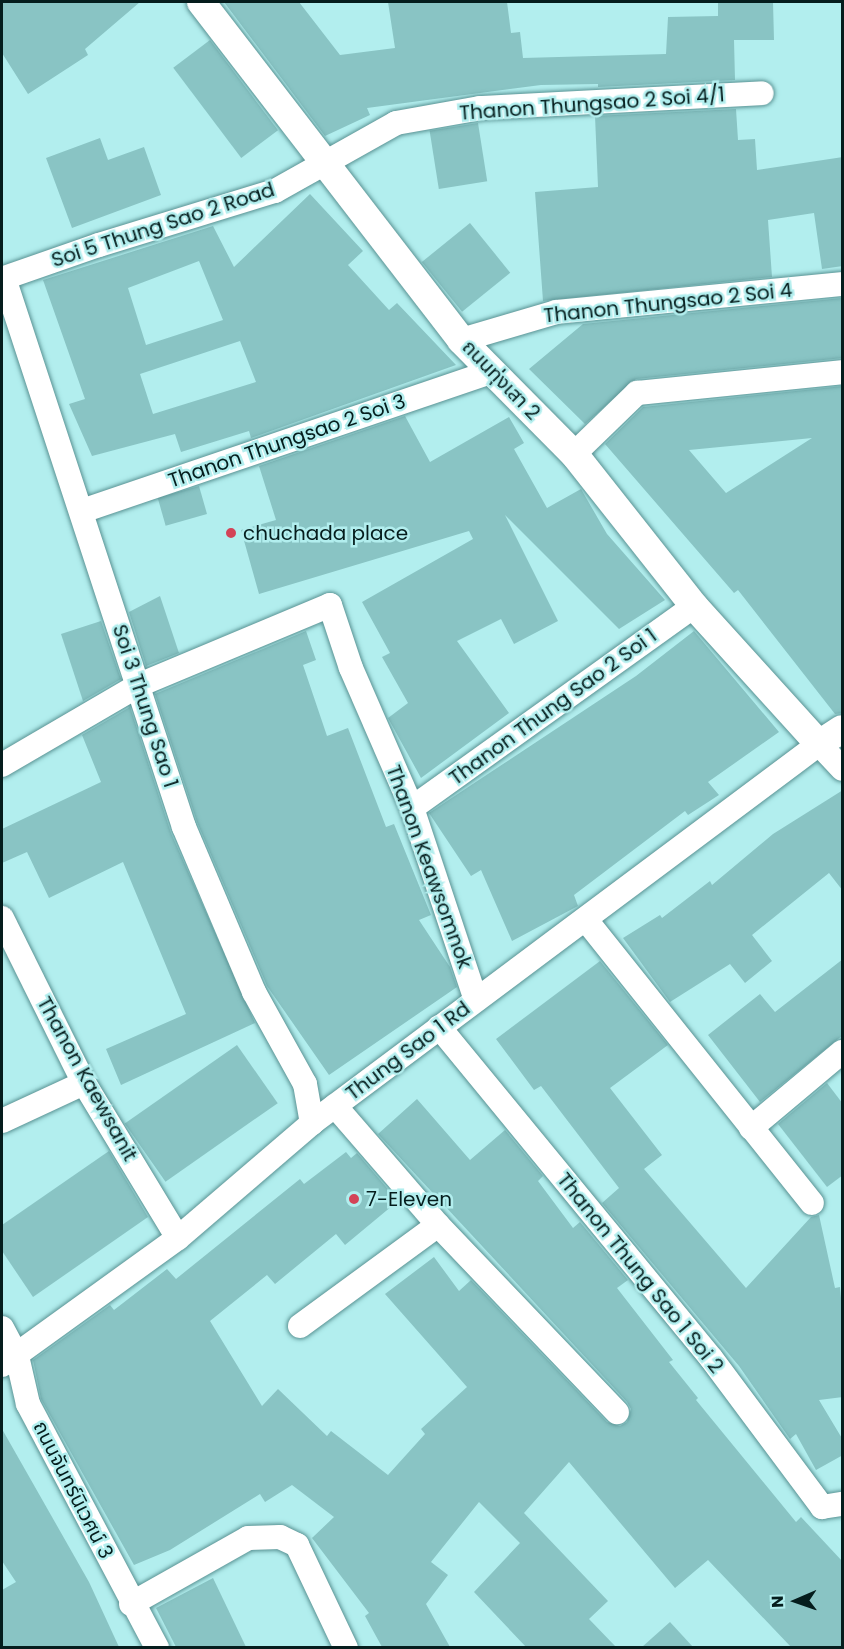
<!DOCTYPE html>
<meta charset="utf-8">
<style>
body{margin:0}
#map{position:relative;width:844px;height:1649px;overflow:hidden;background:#b2eeee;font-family:Poppins,"Noto Sans Thai",sans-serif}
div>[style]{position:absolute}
.building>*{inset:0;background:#89c4c4;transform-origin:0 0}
.roads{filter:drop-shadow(0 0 2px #599293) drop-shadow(0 0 2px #599293)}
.minor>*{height:24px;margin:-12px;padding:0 12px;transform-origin:12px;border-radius:12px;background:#fff}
.tertiary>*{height:28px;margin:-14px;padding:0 14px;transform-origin:14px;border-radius:14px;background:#fff}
.dots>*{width:16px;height:16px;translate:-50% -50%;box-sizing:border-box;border:3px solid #b2eeee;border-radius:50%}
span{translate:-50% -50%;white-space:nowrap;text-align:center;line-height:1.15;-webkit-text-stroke:5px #b2eeee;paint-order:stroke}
.street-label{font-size:20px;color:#051d1d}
.poi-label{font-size:20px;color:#051d1d}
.left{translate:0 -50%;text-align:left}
.frame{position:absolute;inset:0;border:3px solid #051d1d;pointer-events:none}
.north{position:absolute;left:766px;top:1571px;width:60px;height:60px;-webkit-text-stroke:4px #b2eeee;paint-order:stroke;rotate:268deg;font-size:16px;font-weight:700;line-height:24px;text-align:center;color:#051d1d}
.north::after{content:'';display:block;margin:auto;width:21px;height:27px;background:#051d1d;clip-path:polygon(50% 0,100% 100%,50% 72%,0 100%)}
</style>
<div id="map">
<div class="building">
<i style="clip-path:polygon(2px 2px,140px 2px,85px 49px,88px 55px,28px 94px,2px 53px)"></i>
<i style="clip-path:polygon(224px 2px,299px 2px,340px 55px,395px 48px,388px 2px,507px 2px,511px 33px,520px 32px,523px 58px,666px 54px,668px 17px,718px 16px,718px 2px,773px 2px,774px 40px,734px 40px,735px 80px,598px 87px,598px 84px,541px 85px,367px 108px,370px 115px,325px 136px)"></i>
<i style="left:210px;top:40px;width:113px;height:46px;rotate:53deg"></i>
<i style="clip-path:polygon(736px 109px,738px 140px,755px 139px,757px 170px,843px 157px,843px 266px,822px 269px,814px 213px,768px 220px,772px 277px,543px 301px,535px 192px,598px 187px,595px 116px)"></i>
<i style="left:478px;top:123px;width:59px;height:49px;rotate:81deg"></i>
<i style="clip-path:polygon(100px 138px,108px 160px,144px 147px,161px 195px,72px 228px,46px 158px)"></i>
<i style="clip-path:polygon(evenodd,310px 194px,363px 251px,348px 265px,389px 310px,397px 303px,456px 365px,251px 438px,249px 431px,181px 452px,175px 434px,92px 456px,69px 404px,85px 399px,43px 280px,213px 226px,234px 267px,310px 194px,199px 261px,223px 320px,146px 345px,128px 288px,199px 261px,310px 194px,240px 341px,256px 382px,153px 414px,140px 374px,240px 341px)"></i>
<i style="left:470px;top:223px;width:64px;height:62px;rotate:51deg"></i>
<i style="clip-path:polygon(842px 298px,843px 358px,636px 379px,585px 424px,529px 369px,583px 324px)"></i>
<i style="clip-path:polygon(evenodd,843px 386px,843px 713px,835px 714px,738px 590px,734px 593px,605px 444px,643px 407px,843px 386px,812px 438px,726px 493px,689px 450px,812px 438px)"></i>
<i style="clip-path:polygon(405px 416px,430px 462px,509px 417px,524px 443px,514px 449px,547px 508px,581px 489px,607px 534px,665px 600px,619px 629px,505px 515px,558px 621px,514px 644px,501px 619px,457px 641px,509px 713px,421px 778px,388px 718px,408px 703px,382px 657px,390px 653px,362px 602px,473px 539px,469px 531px,259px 594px,241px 530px,276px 520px,259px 466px)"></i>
<i style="left:199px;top:486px;width:29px;height:43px;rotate:74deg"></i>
<i style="clip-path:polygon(160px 596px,179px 653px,146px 666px,129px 612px)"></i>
<i style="clip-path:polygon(101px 621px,121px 679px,83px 701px,61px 634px)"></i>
<i style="clip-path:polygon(306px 631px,316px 660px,303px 665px,327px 736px,348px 728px,386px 827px,394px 824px,431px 915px,419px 920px,450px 967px,457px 987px,329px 1075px,267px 986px,197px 822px,155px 694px)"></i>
<i style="clip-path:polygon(694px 631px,779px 732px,708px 782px,719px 795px,688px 815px,685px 811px,574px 895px,578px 906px,512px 941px,481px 870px,471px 876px,429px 813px,636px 676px)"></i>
<i style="clip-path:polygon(130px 707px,171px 833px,255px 1023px,121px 1085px,106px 1049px,186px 1014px,123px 862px,49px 898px,27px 852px,2px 863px,2px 829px,101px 782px,82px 735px)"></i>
<i style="clip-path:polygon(843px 790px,843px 891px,829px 873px,752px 935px,772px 961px,745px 983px,730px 964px,670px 1002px,623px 938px,660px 915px,662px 918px,710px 881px,712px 885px,773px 834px)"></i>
<i style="clip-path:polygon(843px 959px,843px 1035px,760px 1102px,708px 1035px,760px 994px,775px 1012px)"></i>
<i style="clip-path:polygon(600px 961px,668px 1045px,610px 1088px,662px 1155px,644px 1169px,746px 1288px,811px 1217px,819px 1215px,835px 1288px,840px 1287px,843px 1320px,843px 1397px,819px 1400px,843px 1440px,843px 1455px,816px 1470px,796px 1434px,790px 1439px,739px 1366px,602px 1203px,619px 1188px,541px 1086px,534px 1090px,496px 1039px)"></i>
<i style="left:237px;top:1045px;width:71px;height:137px;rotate:55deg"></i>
<i style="clip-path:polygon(827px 1083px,843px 1104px,843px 1175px,827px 1187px,778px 1124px)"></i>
<i style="clip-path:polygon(417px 1099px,470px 1160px,505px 1130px,543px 1176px,538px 1181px,573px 1228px,580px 1222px,628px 1280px,617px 1288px,673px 1360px,669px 1362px,698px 1398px,696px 1400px,796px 1522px,801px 1517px,843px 1562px,843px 1647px,791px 1647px,708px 1560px,675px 1588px,569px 1462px,524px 1513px,608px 1601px,589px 1619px,616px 1647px,526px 1647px,474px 1592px,520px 1543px,479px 1502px,431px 1562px,448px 1575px,426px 1604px,450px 1647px,382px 1647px,365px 1616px,369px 1613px,312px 1538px,334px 1517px,292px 1485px,265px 1502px,260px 1494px,170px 1550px,134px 1565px,41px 1399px,33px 1360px,110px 1305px,114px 1310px,167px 1269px,176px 1279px,300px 1179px,304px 1184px,346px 1152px,351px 1158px,357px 1153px,398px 1201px,345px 1245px,336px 1234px,275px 1284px,267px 1275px,210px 1321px,262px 1406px,278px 1389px,327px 1436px,331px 1431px,388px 1475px,425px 1434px,421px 1429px,467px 1387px,385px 1294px,434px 1257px,459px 1291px,471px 1280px,607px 1422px,620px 1426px,627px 1422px,631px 1409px,627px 1402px,378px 1134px)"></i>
<i style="clip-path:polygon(109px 1151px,148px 1217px,33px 1297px,2px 1251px,2px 1225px)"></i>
<i style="clip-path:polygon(2px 1429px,89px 1582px,119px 1647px,2px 1647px,2px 1590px,16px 1582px,2px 1561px)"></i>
<i style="clip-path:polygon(213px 1578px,246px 1647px,176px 1647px,156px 1608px)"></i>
<i style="clip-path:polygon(670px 1622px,693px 1647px,642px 1647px)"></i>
</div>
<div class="roads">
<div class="minor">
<i style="left:4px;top:278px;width:578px;rotate:71.85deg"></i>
<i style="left:184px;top:827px;width:179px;rotate:67deg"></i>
<i style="left:254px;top:992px;width:105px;rotate:61deg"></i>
<i style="left:305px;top:1084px;width:40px;rotate:80deg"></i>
<i style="left:2px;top:284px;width:6px;rotate:-72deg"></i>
<i style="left:4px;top:278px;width:101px;rotate:-19.2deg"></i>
<i style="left:99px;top:245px;width:184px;rotate:-17.1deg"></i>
<i style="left:275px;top:191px;width:139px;rotate:-29.3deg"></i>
<i style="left:396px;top:123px;width:85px;rotate:-10.1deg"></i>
<i style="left:480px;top:108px;width:282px;rotate:-3deg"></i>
<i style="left:461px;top:340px;width:99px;rotate:-16.4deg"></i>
<i style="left:556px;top:312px;width:287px;rotate:-5.6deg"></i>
<i style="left:574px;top:454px;width:88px;rotate:-44.1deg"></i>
<i style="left:637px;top:393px;width:206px;rotate:-5.8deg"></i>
<i style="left:82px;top:511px;width:434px;rotate:-18.8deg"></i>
<i style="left:2px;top:765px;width:159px;rotate:-30.3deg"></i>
<i style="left:139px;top:685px;width:207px;rotate:-22.7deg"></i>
<i style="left:330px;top:605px;width:66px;rotate:71.6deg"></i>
<i style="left:351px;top:668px;width:153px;rotate:66.5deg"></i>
<i style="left:412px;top:808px;width:202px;rotate:71.6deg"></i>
<i style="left:412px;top:808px;width:347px;rotate:-35.6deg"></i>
<i style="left:2px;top:918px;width:184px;rotate:63.6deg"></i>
<i style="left:84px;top:1083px;width:181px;rotate:58.8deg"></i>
<i style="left:586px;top:920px;width:362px;rotate:51.4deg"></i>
<i style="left:439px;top:1027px;width:428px;rotate:50.6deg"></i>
<i style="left:711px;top:1358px;width:186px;rotate:53.3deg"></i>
<i style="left:822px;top:1507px;width:20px;rotate:-9deg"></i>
<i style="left:335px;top:1106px;width:157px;rotate:49.1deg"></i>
<i style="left:438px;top:1225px;width:259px;rotate:46.3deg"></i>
<i style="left:2px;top:1121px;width:90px;rotate:-24.9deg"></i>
<i style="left:751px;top:1128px;width:119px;rotate:-39.9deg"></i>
<i style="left:300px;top:1326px;width:171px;rotate:-36.2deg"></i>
<i style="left:2px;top:1328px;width:32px;rotate:62deg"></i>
<i style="left:17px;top:1356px;width:49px;rotate:77.1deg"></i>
<i style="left:28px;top:1404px;width:276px;rotate:62.1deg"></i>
<i style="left:2px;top:1365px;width:217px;rotate:-35.8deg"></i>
<i style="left:178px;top:1238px;width:177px;rotate:-40.6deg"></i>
<i style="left:312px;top:1123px;width:633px;rotate:-36.78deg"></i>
<i style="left:819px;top:744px;width:34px;rotate:47deg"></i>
<i style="left:131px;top:1604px;width:134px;rotate:-29.4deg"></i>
<i style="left:248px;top:1538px;width:32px;rotate:-2deg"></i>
<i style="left:280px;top:1537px;width:19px;rotate:25deg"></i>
<i style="left:297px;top:1545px;width:114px;rotate:64.6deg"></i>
</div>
<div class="tertiary">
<i style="left:201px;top:2px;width:426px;rotate:52.4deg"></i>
<i style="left:461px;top:340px;width:161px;rotate:45.3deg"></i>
<i style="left:574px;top:454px;width:194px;rotate:51.7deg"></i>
<i style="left:694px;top:606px;width:186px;rotate:47.8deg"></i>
<i style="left:819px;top:744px;width:27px;rotate:-33deg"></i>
</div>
</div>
<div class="dots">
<i style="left:231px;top:533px;background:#d34357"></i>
<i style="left:354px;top:1199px;background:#d34357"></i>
</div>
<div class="street-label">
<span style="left:592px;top:104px;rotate:-4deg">Thanon Thungsao 2 Soi 4/1</span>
<span style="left:163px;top:225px;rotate:-18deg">Soi 5 Thung Sao 2 Road</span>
<span style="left:668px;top:303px;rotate:-6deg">Thanon Thungsao 2 Soi 4</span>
<span style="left:501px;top:380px;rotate:46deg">ถนนทุ่งเสา 2</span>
<span style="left:287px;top:441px;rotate:-19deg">Thanon Thungsao 2 Soi 3</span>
<span style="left:145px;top:706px;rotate:72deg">Soi 3 Thung Sao 1</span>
<span style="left:553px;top:707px;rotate:-36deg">Thanon Thung Sao 2 Soi 1</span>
<span style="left:429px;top:867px;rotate:70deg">Thanon Keawsomnok</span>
<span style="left:408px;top:1051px;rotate:-37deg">Thung Sao 1 Rd</span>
<span style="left:87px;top:1079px;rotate:61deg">Thanon Kaewsanit</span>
<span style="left:640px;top:1273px;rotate:51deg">Thanon Thung Sao 1 Soi 2</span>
<span style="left:73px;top:1490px;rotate:63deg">ถนนจันทร์นิเวศน์ 3</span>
</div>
<div class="poi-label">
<span class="left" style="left:243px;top:533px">chuchada place</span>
<span class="left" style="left:366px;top:1199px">7-Eleven</span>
</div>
<div class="frame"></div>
<div class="north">N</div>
</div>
